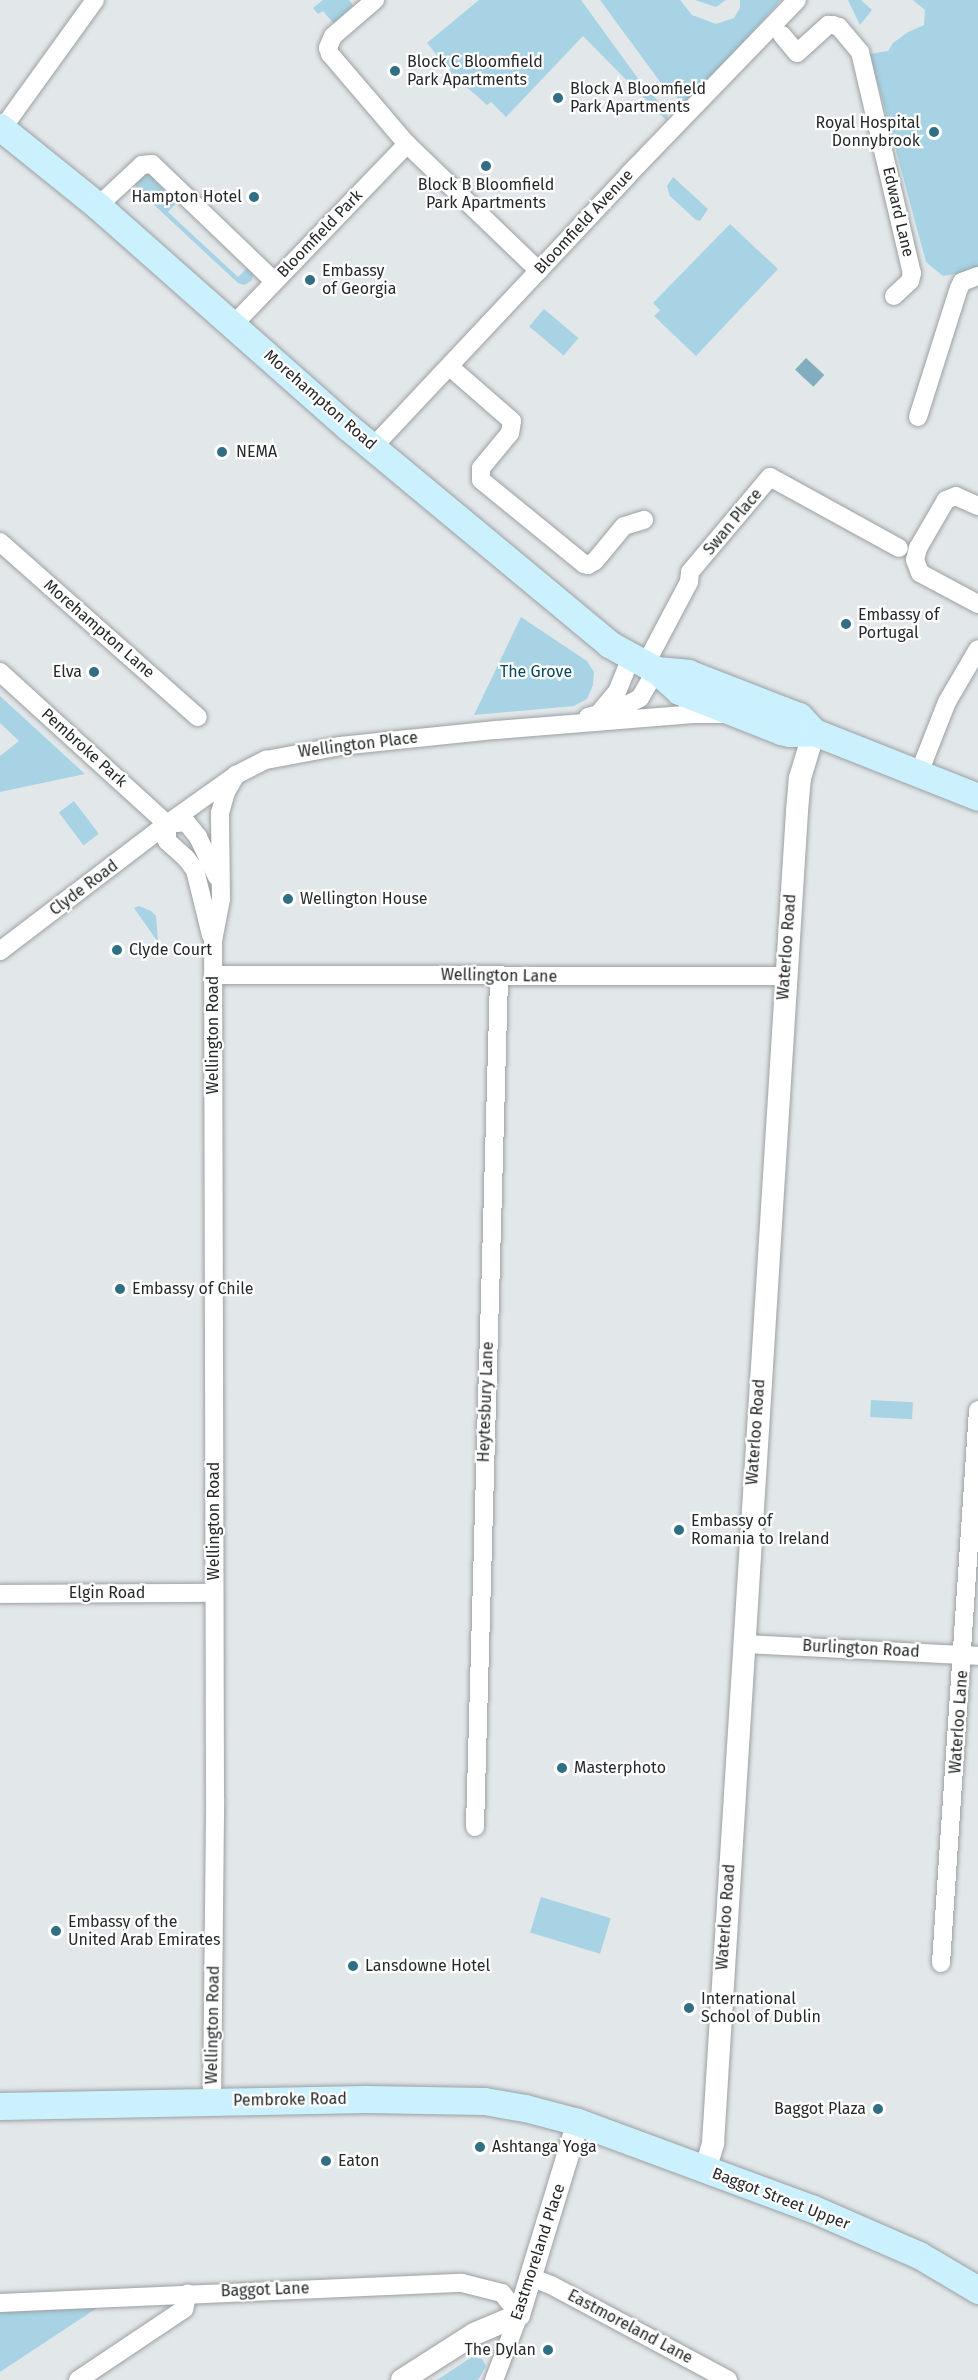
<!DOCTYPE html>
<style>
body{margin:0}
#map{position:relative;width:978px;height:2380px;overflow:hidden;background:#e2e7ea;font-family:"Fira Sans",sans-serif}
div>[style]{position:absolute}
.green>*{inset:0;background:#a7d3e4;transform-origin:0 0}
.water>*{inset:0;background:#81adbe;transform-origin:0 0}
.roads{filter:drop-shadow(0 0 2px #9ba0a2) drop-shadow(0 0 2px #9ba0a2)}
.minor>*{height:18px;margin:-9px;padding:0 9px;transform-origin:9px;border-radius:9px;background:#fff}
.tertiary>*{height:22px;margin:-11px;padding:0 11px;transform-origin:11px;border-radius:11px;background:#fff}
.secondary>*{height:27px;margin:-13.5px;padding:0 13.5px;transform-origin:13.5px;border-radius:13.5px;background:#ccf1fe}
.dots>*{width:16px;height:16px;translate:-50% -50%;box-sizing:border-box;border:3px solid #fff;border-radius:50%}
span{translate:-50% -50%;white-space:nowrap;text-align:center;line-height:1.15;-webkit-text-stroke:4.5px #fff;paint-order:stroke}
.poi-label{font-size:16px;color:#262829}
.left{translate:0 -50%;text-align:left}
.right{translate:-100% -50%;text-align:right}
.street-label{font-size:16px;color:#262829}
.park-label{font-size:16px;color:#07475a}
</style>
<div id="map">
<div class="green">
<i style="clip-path:polygon(323px 0,349px 0,353px 5px,334px 24px,323px 11px,318px 14px,313px 8px)"></i>
<i style="clip-path:polygon(479px 0,581px 0,639px 80px,668px 112px,667px 121px,583px 36px,506px 117px,491px 102px,487px 105px,453px 75px,427px 43px)"></i>
<i style="clip-path:polygon(600px 0,680px 0,692px 15px,716px 24px,734px 18px,740px 8px,740px 0,781px 0,720px 68px,683px 103px,661px 83px)"></i>
<i style="clip-path:polygon(695px 0,726px 0,716px 7px)"></i>
<i style="clip-path:polygon(848px 0,861px 0,872px 10px,860px 25px)"></i>
<i style="clip-path:polygon(913px 0,978px 0,978px 269px,974px 271px,943px 276px,926px 262px,870px 54px,888px 51px,893px 43px,908px 32px,924px 25px,925px 10px)"></i>
<i style="clip-path:polygon(145px 170px,158px 177px,155px 181px,177px 202px,168px 212px,238px 277px,250px 265px,255px 271px,251px 281px,244px 285px,238px 283px,138px 190px,135px 184px)"></i>
<i style="clip-path:polygon(673px 177px,708px 209px,700px 221px,696px 220px,670px 196px,667px 186px)"></i>
<i style="clip-path:polygon(730px 224px,778px 269px,696px 356px,654px 316px,660px 310px,653px 303px)"></i>
<i style="left:544px;top:309px;width:45px;height:23px;rotate:40deg"></i>
<i style="clip-path:polygon(521px 617px,587px 661px,594px 672px,593px 685px,587px 699px,574px 706px,474px 715px)"></i>
<i style="clip-path:polygon(0 696px,85px 774px,0 792px,0 756px,19px 741px,0 723px)"></i>
<i style="left:74px;top:801px;width:41px;height:19px;rotate:53deg"></i>
<i style="clip-path:polygon(139px 906px,151px 911px,156px 916px,158px 942px,134px 908px)"></i>
<i style="left:871px;top:1400px;width:42px;height:17px;rotate:3deg"></i>
<i style="left:541px;top:1897px;width:73px;height:37px;rotate:17deg"></i>
<i style="clip-path:polygon(100px 2306px,0 2372px,0 2311px)"></i>
<i style="clip-path:polygon(472px 2357px,482px 2359px,486px 2366px,478px 2380px,437px 2380px)"></i>
</div>
<div class="water">
<i style="left:806px;top:358px;width:25px;height:16px;rotate:43deg"></i>
</div>
<div class="roads">
<div class="minor">
<i style="left:375px;top:0;width:55px;rotate:139.4deg"></i>
<i style="left:333px;top:36px;width:13px;rotate:113deg"></i>
<i style="left:328px;top:48px;width:6px;rotate:72deg"></i>
<i style="left:330px;top:54px;width:118px;rotate:49.5deg"></i>
<i style="left:407px;top:144px;width:183px;rotate:43.9deg"></i>
<i style="left:782px;top:35px;width:23px;rotate:50deg"></i>
<i style="left:797px;top:53px;width:42px;rotate:-42.1deg"></i>
<i style="left:828px;top:25px;width:5px"></i>
<i style="left:833px;top:25px;width:6px;rotate:18deg"></i>
<i style="left:839px;top:27px;width:33px;rotate:50deg"></i>
<i style="left:860px;top:52px;width:227px;rotate:76.8deg"></i>
<i style="left:912px;top:273px;width:8px;rotate:104deg"></i>
<i style="left:910px;top:281px;width:22px;rotate:137deg"></i>
<i style="left:2px;top:129px;width:159px;rotate:-54.2deg"></i>
<i style="left:98px;top:206px;width:60px;rotate:-43deg"></i>
<i style="left:142px;top:165px;width:10px;rotate:-6deg"></i>
<i style="left:152px;top:164px;width:169px;rotate:43.8deg"></i>
<i style="left:234px;top:324px;width:250px;rotate:-46.1deg"></i>
<i style="left:450px;top:367px;width:82px;rotate:41.1deg"></i>
<i style="left:512px;top:421px;width:12px;rotate:99deg"></i>
<i style="left:510px;top:433px;width:45px;rotate:129.6deg"></i>
<i style="left:481px;top:468px;width:12px;rotate:90deg"></i>
<i style="left:481px;top:480px;width:133px;rotate:39.2deg"></i>
<i style="left:584px;top:564px;width:4px;rotate:14deg"></i>
<i style="left:588px;top:565px;width:8px;rotate:-30deg"></i>
<i style="left:595px;top:561px;width:45px;rotate:-50.4deg"></i>
<i style="left:624px;top:526px;width:21px;rotate:-17deg"></i>
<i style="left:918px;top:417px;width:135px;rotate:-72.4deg"></i>
<i style="left:959px;top:288px;width:7px;rotate:-63deg"></i>
<i style="left:962px;top:282px;width:17px;rotate:-21deg"></i>
<i style="left:373px;top:447px;width:373px;rotate:-46.8deg"></i>
<i style="left:628px;top:175px;width:243px;rotate:-46deg"></i>
<i style="left:978px;top:506px;width:24px;rotate:-156deg"></i>
<i style="left:956px;top:496px;width:11px;rotate:158deg"></i>
<i style="left:946px;top:500px;width:56px;rotate:120.3deg"></i>
<i style="left:918px;top:548px;width:12px;rotate:104deg"></i>
<i style="left:915px;top:560px;width:14px;rotate:69deg"></i>
<i style="left:920px;top:573px;width:66px;rotate:28.1deg"></i>
<i style="left:0;top:542px;width:264px;rotate:41.5deg"></i>
<i style="left:645px;top:665px;width:94px;rotate:-62.1deg"></i>
<i style="left:689px;top:582px;width:10px;rotate:-84deg"></i>
<i style="left:690px;top:572px;width:124px;rotate:-49.9deg"></i>
<i style="left:770px;top:477px;width:147px;rotate:28.8deg"></i>
<i style="left:0;top:672px;width:226px;rotate:42.3deg"></i>
<i style="left:600px;top:712px;width:26px;rotate:-50deg"></i>
<i style="left:617px;top:692px;width:38px;rotate:-68deg"></i>
<i style="left:588px;top:717px;width:36px;rotate:-16deg"></i>
<i style="left:623px;top:707px;width:19px;rotate:-28deg"></i>
<i style="left:640px;top:698px;width:32px;rotate:-60deg"></i>
<i style="left:919px;top:773px;width:76px;rotate:-68.5deg"></i>
<i style="left:947px;top:702px;width:61px;rotate:-59.7deg"></i>
<i style="left:167px;top:824px;width:17px;rotate:90deg"></i>
<i style="left:167px;top:841px;width:25px;rotate:42deg"></i>
<i style="left:186px;top:858px;width:15px;rotate:53deg"></i>
<i style="left:195px;top:870px;width:67px;rotate:76.2deg"></i>
<i style="left:167px;top:824px;width:19px;rotate:-6deg"></i>
<i style="left:186px;top:822px;width:19px;rotate:51deg"></i>
<i style="left:198px;top:837px;width:44px;rotate:64.6deg"></i>
<i style="left:0;top:951px;width:210px;rotate:-37.3deg"></i>
<i style="left:167px;top:824px;width:85px;rotate:-35.4deg"></i>
<i style="left:236px;top:775px;width:34px;rotate:-27deg"></i>
<i style="left:266px;top:760px;width:75px;rotate:-10.7deg"></i>
<i style="left:340px;top:746px;width:157px;rotate:-5.9deg"></i>
<i style="left:496px;top:730px;width:201px;rotate:-4.6deg"></i>
<i style="left:696px;top:714px;width:29px"></i>
<i style="left:213px;top:975px;width:571px;rotate:0.1deg"></i>
<i style="left:0;top:1594px;width:214px;rotate:-0.3deg"></i>
<i style="left:744px;top:1644px;width:234px;rotate:2.9deg"></i>
<i style="left:475px;top:1827px;width:850px;rotate:-88.38deg"></i>
<i style="left:941px;top:1963px;width:554px;rotate:-86.17deg"></i>
<i style="left:212px;top:2101px;width:302px;rotate:-89.4deg"></i>
<i style="left:215px;top:1799px;width:858px;rotate:-90.13deg"></i>
<i style="left:213px;top:941px;width:43px;rotate:-79.2deg"></i>
<i style="left:221px;top:899px;width:86px;rotate:-90.7deg"></i>
<i style="left:220px;top:813px;width:22px;rotate:-74deg"></i>
<i style="left:226px;top:792px;width:20px;rotate:-60deg"></i>
<i style="left:530px;top:2277px;width:22px;rotate:21deg"></i>
<i style="left:551px;top:2285px;width:201px;rotate:28.2deg"></i>
<i style="left:0;top:2303px;width:462px;rotate:-2.5deg"></i>
<i style="left:462px;top:2283px;width:41px;rotate:14deg"></i>
<i style="left:502px;top:2293px;width:28px;rotate:52deg"></i>
<i style="left:519px;top:2315px;width:70px;rotate:111deg"></i>
<i style="left:78px;top:2380px;width:128px;rotate:-33.8deg"></i>
<i style="left:184px;top:2309px;width:16px;rotate:-76deg"></i>
</div>
<div class="tertiary">
<i style="left:705px;top:2170px;width:28px;rotate:-73deg"></i>
<i style="left:713px;top:2143px;width:1335px;rotate:-86.39deg"></i>
<i style="left:797px;top:811px;width:33px;rotate:-85deg"></i>
<i style="left:800px;top:778px;width:48px;rotate:-73.1deg"></i>
<i style="left:402px;top:2380px;width:85px;rotate:-32.6deg"></i>
<i style="left:474px;top:2334px;width:49px;rotate:-22.9deg"></i>
<i style="left:519px;top:2315px;width:202px;rotate:-73deg"></i>
</div>
<div class="secondary">
<i style="left:0;top:127px;width:126px;rotate:38.9deg"></i>
<i style="left:98px;top:206px;width:334px;rotate:41.5deg"></i>
<i style="left:348px;top:427px;width:339px;rotate:39.7deg"></i>
<i style="left:609px;top:644px;width:54px;rotate:29deg"></i>
<i style="left:656px;top:670px;width:31px;rotate:42deg"></i>
<i style="left:679px;top:691px;width:110px;rotate:21.4deg"></i>
<i style="left:781px;top:731px;width:9px;rotate:13deg"></i>
<i style="left:790px;top:733px;width:24px;rotate:-2deg"></i>
<i style="left:656px;top:670px;width:32px;rotate:5deg"></i>
<i style="left:688px;top:673px;width:102px;rotate:21.3deg"></i>
<i style="left:783px;top:710px;width:17px;rotate:21deg"></i>
<i style="left:799px;top:716px;width:22px;rotate:47deg"></i>
<i style="left:814px;top:732px;width:176px;rotate:21.6deg"></i>
<i style="left:0;top:2106px;width:366px;rotate:-1.1deg"></i>
<i style="left:366px;top:2099px;width:118px;rotate:1deg"></i>
<i style="left:484px;top:2101px;width:42px;rotate:9.7deg"></i>
<i style="left:525px;top:2108px;width:55px;rotate:14.8deg"></i>
<i style="left:578px;top:2122px;width:248px;rotate:20.3deg"></i>
<i style="left:811px;top:2208px;width:118px;rotate:23.5deg"></i>
<i style="left:919px;top:2255px;width:69px;rotate:30.7deg"></i>
</div>
</div>
<div class="dots">
<i style="left:395px;top:71px;background:#306e84"></i>
<i style="left:558px;top:98px;background:#306e84"></i>
<i style="left:934px;top:132px;background:#306e84"></i>
<i style="left:486px;top:166px;background:#306e84"></i>
<i style="left:254px;top:197px;background:#306e84"></i>
<i style="left:310px;top:280px;background:#306e84"></i>
<i style="left:222px;top:452px;background:#306e84"></i>
<i style="left:846px;top:624px;background:#306e84"></i>
<i style="left:94px;top:672px;background:#306e84"></i>
<i style="left:288px;top:899px;background:#306e84"></i>
<i style="left:117px;top:950px;background:#306e84"></i>
<i style="left:120px;top:1289px;background:#306e84"></i>
<i style="left:679px;top:1530px;background:#306e84"></i>
<i style="left:562px;top:1768px;background:#306e84"></i>
<i style="left:56px;top:1931px;background:#306e84"></i>
<i style="left:353px;top:1966px;background:#306e84"></i>
<i style="left:689px;top:2008px;background:#306e84"></i>
<i style="left:878px;top:2109px;background:#306e84"></i>
<i style="left:480px;top:2147px;background:#306e84"></i>
<i style="left:326px;top:2161px;background:#306e84"></i>
<i style="left:548px;top:2350px;background:#306e84"></i>
</div>
<div class="poi-label">
<span class="left" style="left:407px;top:71px">Block C Bloomfield<br>Park Apartments</span>
<span class="left" style="left:570px;top:98px">Block A Bloomfield<br>Park Apartments</span>
<span class="right" style="left:920px;top:132px">Royal Hospital<br>Donnybrook</span>
<span style="left:486px;top:194px">Block B Bloomfield<br>Park Apartments</span>
<span class="right" style="left:242px;top:197px">Hampton Hotel</span>
<span class="left" style="left:322px;top:280px">Embassy<br>of Georgia</span>
<span class="left" style="left:236px;top:452px">NEMA</span>
<span class="left" style="left:858px;top:624px">Embassy of<br>Portugal</span>
<span class="right" style="left:82px;top:672px">Elva</span>
<span class="left" style="left:300px;top:899px">Wellington House</span>
<span class="left" style="left:129px;top:950px">Clyde Court</span>
<span class="left" style="left:132px;top:1289px">Embassy of Chile</span>
<span class="left" style="left:691px;top:1530px">Embassy of<br>Romania to Ireland</span>
<span class="left" style="left:574px;top:1768px">Masterphoto</span>
<span class="left" style="left:68px;top:1931px">Embassy of the<br>United Arab Emirates</span>
<span class="left" style="left:365px;top:1966px">Lansdowne Hotel</span>
<span class="left" style="left:701px;top:2008px">International<br>School of Dublin</span>
<span class="right" style="left:866px;top:2109px">Baggot Plaza</span>
<span class="left" style="left:492px;top:2147px">Ashtanga Yoga</span>
<span class="left" style="left:338px;top:2161px">Eaton</span>
<span class="right" style="left:536px;top:2350px">The Dylan</span>
</div>
<div class="street-label">
<span style="left:898px;top:212px;rotate:77deg">Edward Lane</span>
<span style="left:584px;top:222px;rotate:-47deg">Bloomfield Avenue</span>
<span style="left:320px;top:234px;rotate:-46deg">Bloomfield Park</span>
<span style="left:320px;top:400px;rotate:41deg">Morehampton Road</span>
<span style="left:733px;top:522px;rotate:-50deg">Swan Place</span>
<span style="left:99px;top:629px;rotate:41deg">Morehampton Lane</span>
<span style="left:358px;top:745px;rotate:-7deg">Wellington Place</span>
<span style="left:84px;top:748px;rotate:42deg">Pembroke Park</span>
<span style="left:84px;top:888px;rotate:-37deg">Clyde Road</span>
<span style="left:787px;top:947px;rotate:-86deg">Waterloo Road</span>
<span style="left:499px;top:976px;rotate:1deg">Wellington Lane</span>
<span style="left:213px;top:1035px;rotate:-90deg">Wellington Road</span>
<span style="left:486px;top:1402px;rotate:-88deg">Heytesbury Lane</span>
<span style="left:756px;top:1432px;rotate:-86deg">Waterloo Road</span>
<span style="left:214px;top:1521px;rotate:-90deg">Wellington Road</span>
<span style="left:107px;top:1593px">Elgin Road</span>
<span style="left:861px;top:1649px;rotate:3deg">Burlington Road</span>
<span style="left:959px;top:1722px;rotate:-86deg">Waterloo Lane</span>
<span style="left:726px;top:1917px;rotate:-86deg">Waterloo Road</span>
<span style="left:213px;top:2025px;rotate:-89deg">Wellington Road</span>
<span style="left:290px;top:2100px;rotate:-1deg">Pembroke Road</span>
<span style="left:781px;top:2199px;rotate:21deg">Baggot Street Upper</span>
<span style="left:538px;top:2252px;rotate:-72deg">Eastmoreland Place</span>
<span style="left:265px;top:2290px;rotate:-2deg">Baggot Lane</span>
<span style="left:630px;top:2327px;rotate:28deg">Eastmoreland Lane</span>
</div>
<div class="park-label">
<span style="left:536px;top:672px">The Grove</span>
</div>
</div>
